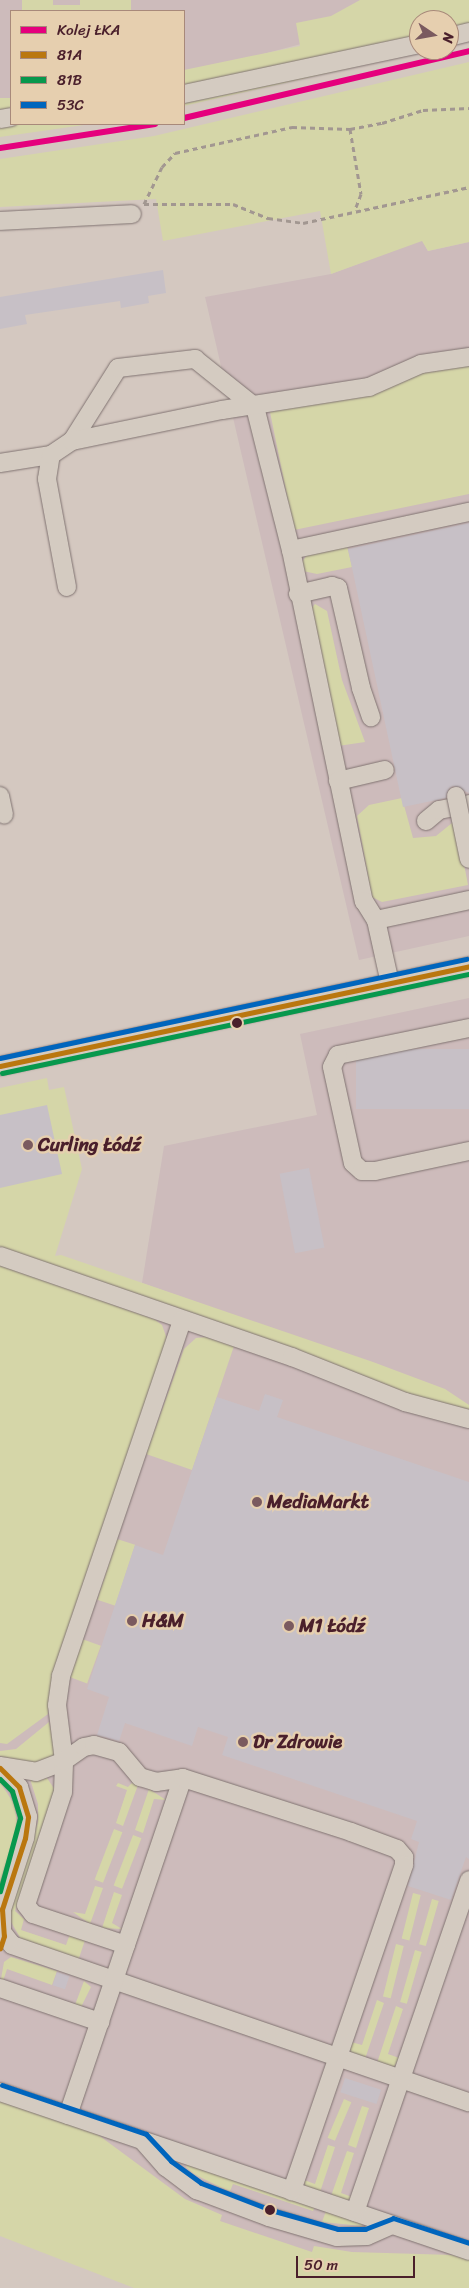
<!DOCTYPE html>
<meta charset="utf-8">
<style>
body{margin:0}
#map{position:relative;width:469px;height:2288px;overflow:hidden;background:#d4c8c0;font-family:Sriracha,sans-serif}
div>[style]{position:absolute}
.built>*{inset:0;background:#cdbbbb}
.green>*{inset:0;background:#d5d6a8;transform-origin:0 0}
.building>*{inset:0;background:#c7c0c6;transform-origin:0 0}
.path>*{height:3px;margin-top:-1.5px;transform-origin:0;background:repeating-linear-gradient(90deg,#a29791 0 5px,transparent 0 9px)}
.roads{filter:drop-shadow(0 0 1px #807371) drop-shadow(0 0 1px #807371)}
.minor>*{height:18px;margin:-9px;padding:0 9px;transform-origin:9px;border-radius:9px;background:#d4cbc1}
.bridges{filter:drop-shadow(0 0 1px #807371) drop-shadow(0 0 1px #807371)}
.minor-bridge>*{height:18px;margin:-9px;padding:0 9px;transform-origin:9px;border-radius:9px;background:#d4cbc1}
.bus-1>*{height:5px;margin:-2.5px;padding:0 2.5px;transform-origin:2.5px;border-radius:2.5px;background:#ba770f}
.bus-2>*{height:5px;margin:-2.5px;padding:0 2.5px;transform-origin:2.5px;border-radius:2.5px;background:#07984d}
.bus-3>*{height:5px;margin:-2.5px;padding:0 2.5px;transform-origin:2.5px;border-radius:2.5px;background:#0065bd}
.rail-1>*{height:6px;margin:-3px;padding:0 3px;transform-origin:3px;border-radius:3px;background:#e5007d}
.dots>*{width:14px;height:14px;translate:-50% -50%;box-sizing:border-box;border:2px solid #e6cfaf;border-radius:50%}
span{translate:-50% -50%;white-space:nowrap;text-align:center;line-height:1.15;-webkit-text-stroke:5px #e6cfaf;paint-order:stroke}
.poi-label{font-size:19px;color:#4a1f2b;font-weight:700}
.left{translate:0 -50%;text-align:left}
.legend{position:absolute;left:10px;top:10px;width:175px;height:115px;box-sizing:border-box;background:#e6cfaf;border:1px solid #a8897a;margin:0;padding:6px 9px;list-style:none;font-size:15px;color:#4a1f2b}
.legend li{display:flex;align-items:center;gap:10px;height:25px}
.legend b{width:25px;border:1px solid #a8897a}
.north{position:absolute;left:409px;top:10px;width:50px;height:50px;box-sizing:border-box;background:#e6cfaf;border:1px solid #a8897a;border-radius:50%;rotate:102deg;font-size:14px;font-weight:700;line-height:20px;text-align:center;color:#4a1f2b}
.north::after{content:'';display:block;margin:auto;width:18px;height:22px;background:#7a5a5f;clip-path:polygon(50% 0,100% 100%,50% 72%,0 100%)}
.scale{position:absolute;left:296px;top:2256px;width:119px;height:22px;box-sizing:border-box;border:2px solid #4a1f2b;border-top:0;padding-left:6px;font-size:15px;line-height:18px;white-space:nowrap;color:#4a1f2b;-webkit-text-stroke:4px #e6cfaf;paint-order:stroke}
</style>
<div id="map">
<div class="built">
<i style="clip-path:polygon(0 0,466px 0,184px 75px,184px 11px,11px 11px,11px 101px,0 103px)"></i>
<i style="clip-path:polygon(422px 240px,428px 251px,469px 242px,469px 936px,359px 960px,205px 297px,331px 274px)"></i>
<i style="clip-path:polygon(469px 998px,469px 2269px,296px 2262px,0 2115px,0 1242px,445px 1389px,142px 1283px,164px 1146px,317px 1115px,300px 1034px)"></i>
</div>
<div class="green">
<i style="clip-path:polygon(22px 0,53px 0,53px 5px,80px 5px,80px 0,131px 0,131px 11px,22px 11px)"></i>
<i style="clip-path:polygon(360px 0,469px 0,469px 41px,449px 45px,449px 20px,419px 20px,419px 50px,429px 50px,184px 106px,184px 70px,300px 46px,296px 23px,331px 16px)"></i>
<i style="clip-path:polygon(469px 62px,469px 242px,428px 251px,422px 241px,331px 274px,320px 211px,163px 241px,156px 199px,0 207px,0 159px,154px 136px)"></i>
<i style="clip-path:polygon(0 98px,11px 98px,11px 124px,91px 124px,0 137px)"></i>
<i style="clip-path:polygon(469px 362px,469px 494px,294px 530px,270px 412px,373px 391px,432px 368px)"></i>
<i style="clip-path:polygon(347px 546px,352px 567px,317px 574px,303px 571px,301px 564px,308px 553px)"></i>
<i style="clip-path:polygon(315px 604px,327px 611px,342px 680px,365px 742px,338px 746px,311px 609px)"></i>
<i style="clip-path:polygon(402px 798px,413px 838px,436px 836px,452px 823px,469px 815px,469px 841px,460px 843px,468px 885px,382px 902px,372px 897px,357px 816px,369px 805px)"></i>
<i style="clip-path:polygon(47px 1078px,49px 1090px,64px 1087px,82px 1169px,55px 1256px,61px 1255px,373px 1362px,445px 1389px,469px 1405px,469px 1410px,419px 1398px,295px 1349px,0 1247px,0 1088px)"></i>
<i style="clip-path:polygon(0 1265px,154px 1319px,162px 1325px,167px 1339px,55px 1666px,48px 1714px,7px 1744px,0 1743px)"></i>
<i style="clip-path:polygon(206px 1337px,234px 1346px,192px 1470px,146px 1454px,184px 1349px,196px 1338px)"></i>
<i style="left:117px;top:1539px;width:19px;height:64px;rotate:18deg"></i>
<i style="left:82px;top:1639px;width:20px;height:40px;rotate:20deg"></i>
<i style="clip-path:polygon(49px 1722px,56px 1753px,52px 1762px,24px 1764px,0 1756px,0 1751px,16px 1749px)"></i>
<i style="clip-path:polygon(47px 1778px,55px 1790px,15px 1911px,24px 1919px,21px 1930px,66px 1945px,70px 1934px,85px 1940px,78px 1961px,22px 1941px,10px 1920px,11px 1906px,38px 1822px,38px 1804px,30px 1779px)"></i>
<i style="clip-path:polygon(0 1782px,14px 1804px,18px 1828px,0 1888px)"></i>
<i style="clip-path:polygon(118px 1783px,128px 1787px,132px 1783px,138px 1785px,123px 1826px,116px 1823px,127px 1790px,116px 1786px)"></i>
<i style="clip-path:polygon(149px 1789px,166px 1800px,154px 1799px,143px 1833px,135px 1830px)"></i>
<i style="left:114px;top:1829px;width:9px;height:54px;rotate:21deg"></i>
<i style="left:133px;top:1835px;width:9px;height:54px;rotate:21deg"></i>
<i style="clip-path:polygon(95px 1886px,103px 1888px,90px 1924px,73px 1912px,85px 1914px)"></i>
<i style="clip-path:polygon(114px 1892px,122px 1895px,112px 1923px,122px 1929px,102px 1928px)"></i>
<i style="left:413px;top:1893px;width:8px;height:47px;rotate:14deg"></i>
<i style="left:432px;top:1899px;width:7px;height:47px;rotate:16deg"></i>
<i style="left:396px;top:1944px;width:8px;height:54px;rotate:14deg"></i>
<i style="left:415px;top:1950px;width:7px;height:54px;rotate:16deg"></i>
<i style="clip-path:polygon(11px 1957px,57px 1971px,52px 1985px,7px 1969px,3px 1981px,1px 1979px,4px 1962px)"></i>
<i style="clip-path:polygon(84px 1981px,91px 1987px,81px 2007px,75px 2005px)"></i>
<i style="clip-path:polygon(377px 2000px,384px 2003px,365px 2059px,350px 2053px,351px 2042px,362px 2045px)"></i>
<i style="clip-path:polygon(396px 2006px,403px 2009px,388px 2054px,399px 2058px,394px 2067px,390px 2067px,377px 2063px)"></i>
<i style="left:344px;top:2099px;width:8px;height:42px;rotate:23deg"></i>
<i style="clip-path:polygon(0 2100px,97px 2134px,185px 2199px,222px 2215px,220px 2221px,312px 2252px,314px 2246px,352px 2252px,453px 2255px,469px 2259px,469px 2288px,134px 2288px,0 2236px)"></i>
<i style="clip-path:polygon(362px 2106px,369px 2108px,356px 2148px,348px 2145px)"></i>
<i style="clip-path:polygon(328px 2145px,335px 2147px,320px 2192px,305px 2187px,304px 2180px,315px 2184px)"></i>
<i style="clip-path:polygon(347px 2151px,354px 2153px,341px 2193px,352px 2197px,347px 2201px,331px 2196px)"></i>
<i style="clip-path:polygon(187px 2164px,315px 2207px,313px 2211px,233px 2184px,230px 2191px,220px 2187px,194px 2174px,186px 2167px)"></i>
<i style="clip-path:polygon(326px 2211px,362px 2223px,362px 2226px,322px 2222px)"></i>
</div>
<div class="building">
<i style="clip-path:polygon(163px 270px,166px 293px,148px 296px,149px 303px,121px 308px,120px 301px,25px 315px,27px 324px,0 329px,0 297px)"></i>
<i style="clip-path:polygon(469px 523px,469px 793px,453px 786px,449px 788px,446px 798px,403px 807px,348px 549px)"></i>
<i style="left:469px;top:1049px;width:60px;height:113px;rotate:90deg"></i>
<i style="clip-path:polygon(47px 1105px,62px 1174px,0 1188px,0 1115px)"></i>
<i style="left:309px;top:1168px;width:81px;height:30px;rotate:79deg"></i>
<i style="clip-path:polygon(265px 1394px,283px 1400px,277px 1417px,469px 1482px,469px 1859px,466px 1857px,451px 1900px,408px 1886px,419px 1842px,411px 1839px,417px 1821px,222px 1755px,228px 1737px,198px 1727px,192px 1746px,125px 1723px,119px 1741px,97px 1735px,109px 1697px,87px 1689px,135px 1545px,163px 1555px,217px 1397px,259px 1411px)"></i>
<i style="left:57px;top:1972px;width:13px;height:14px;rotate:18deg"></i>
<i style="left:345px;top:2078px;width:38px;height:15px;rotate:18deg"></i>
</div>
<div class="path">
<i style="left:350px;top:129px;width:66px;rotate:80.4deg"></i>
<i style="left:361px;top:194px;width:17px;rotate:111deg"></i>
<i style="left:144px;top:204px;width:41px;rotate:-64.1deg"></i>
<i style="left:162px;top:167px;width:19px;rotate:-47deg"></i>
<i style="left:175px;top:153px;width:120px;rotate:-12.5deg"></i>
<i style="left:292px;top:127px;width:58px;rotate:2deg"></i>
<i style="left:350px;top:129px;width:33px;rotate:-11deg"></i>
<i style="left:382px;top:123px;width:43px;rotate:-17.6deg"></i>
<i style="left:423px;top:110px;width:46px;rotate:-2.5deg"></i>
<i style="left:144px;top:204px;width:89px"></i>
<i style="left:233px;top:204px;width:38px;rotate:22deg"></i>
<i style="left:268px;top:218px;width:35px;rotate:8deg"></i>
<i style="left:303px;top:223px;width:170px;rotate:-12.2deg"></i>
</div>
<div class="roads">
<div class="minor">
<i style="left:449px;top:37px;width:21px;rotate:-14deg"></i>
<i style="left:184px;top:94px;width:240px;rotate:-12deg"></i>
<i style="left:0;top:119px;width:11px;rotate:-10deg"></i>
<i style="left:0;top:221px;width:132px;rotate:-3deg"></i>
<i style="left:72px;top:441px;width:86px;rotate:-57.8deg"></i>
<i style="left:118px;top:368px;width:78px;rotate:-6.7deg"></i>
<i style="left:195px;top:359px;width:77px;rotate:38.7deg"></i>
<i style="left:255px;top:407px;width:147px;rotate:75.9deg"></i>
<i style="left:291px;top:550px;width:359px;rotate:78.3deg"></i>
<i style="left:364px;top:901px;width:22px;rotate:58deg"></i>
<i style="left:376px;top:920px;width:65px;rotate:77.5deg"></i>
<i style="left:0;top:463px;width:52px;rotate:-8.9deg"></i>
<i style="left:291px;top:550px;width:182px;rotate:-12.1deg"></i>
<i style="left:67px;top:587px;width:110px;rotate:-100.5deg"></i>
<i style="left:47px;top:479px;width:24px;rotate:-81deg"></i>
<i style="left:51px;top:455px;width:25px;rotate:-34deg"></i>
<i style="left:72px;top:441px;width:153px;rotate:-11.7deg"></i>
<i style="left:222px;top:410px;width:149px;rotate:-8.9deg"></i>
<i style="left:369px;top:387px;width:57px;rotate:-23.9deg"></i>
<i style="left:421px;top:364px;width:49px;rotate:-8.3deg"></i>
<i style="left:298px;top:594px;width:35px;rotate:-13deg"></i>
<i style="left:332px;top:586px;width:6px;rotate:18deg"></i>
<i style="left:338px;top:588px;width:103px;rotate:77deg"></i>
<i style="left:361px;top:688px;width:31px;rotate:71deg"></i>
<i style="left:338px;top:781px;width:48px;rotate:-13.2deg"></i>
<i style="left:0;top:796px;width:19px;rotate:78deg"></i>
<i style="left:426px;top:821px;width:17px;rotate:-40deg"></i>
<i style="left:439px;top:810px;width:31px;rotate:-11deg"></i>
<i style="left:376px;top:920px;width:95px;rotate:-12.1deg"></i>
<i style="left:469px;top:1028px;width:134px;rotate:168.4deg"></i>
<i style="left:338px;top:1055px;width:13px;rotate:117deg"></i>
<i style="left:332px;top:1067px;width:98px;rotate:77.7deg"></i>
<i style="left:353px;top:1163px;width:12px;rotate:42deg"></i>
<i style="left:362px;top:1171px;width:13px"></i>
<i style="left:375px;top:1171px;width:96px;rotate:-12deg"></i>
<i style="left:0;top:1066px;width:480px;rotate:-12deg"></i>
<i style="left:0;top:1256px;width:309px;rotate:19.1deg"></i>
<i style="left:292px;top:1357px;width:122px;rotate:21.7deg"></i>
<i style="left:405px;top:1402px;width:66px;rotate:14.9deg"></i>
<i style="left:0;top:1766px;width:36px;rotate:9deg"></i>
<i style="left:36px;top:1772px;width:30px;rotate:-21deg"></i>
<i style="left:64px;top:1761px;width:56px;rotate:-97.1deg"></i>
<i style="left:57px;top:1705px;width:29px;rotate:-82deg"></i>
<i style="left:61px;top:1676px;width:376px;rotate:-71.2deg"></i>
<i style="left:0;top:1768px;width:27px;rotate:45deg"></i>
<i style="left:19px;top:1787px;width:31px;rotate:73deg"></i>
<i style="left:28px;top:1817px;width:21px;rotate:98deg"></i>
<i style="left:25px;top:1838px;width:75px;rotate:107.9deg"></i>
<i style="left:2px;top:1909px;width:23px;rotate:90deg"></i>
<i style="left:2px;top:1932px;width:16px;rotate:52deg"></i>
<i style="left:12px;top:1945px;width:483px;rotate:19deg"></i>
<i style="left:126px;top:1945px;width:98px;rotate:-161.6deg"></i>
<i style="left:33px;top:1914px;width:11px;rotate:-128deg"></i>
<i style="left:26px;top:1905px;width:119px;rotate:-71.9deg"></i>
<i style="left:63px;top:1792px;width:31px;rotate:-88deg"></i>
<i style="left:64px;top:1761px;width:24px;rotate:-35deg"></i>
<i style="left:84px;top:1747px;width:10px;rotate:-11deg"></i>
<i style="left:94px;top:1745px;width:26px;rotate:16deg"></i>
<i style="left:119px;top:1752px;width:33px;rotate:50deg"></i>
<i style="left:140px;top:1777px;width:17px;rotate:17deg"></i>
<i style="left:156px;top:1782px;width:27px;rotate:-8deg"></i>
<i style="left:0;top:1988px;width:106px;rotate:18.8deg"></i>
<i style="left:0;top:2092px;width:495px;rotate:18.7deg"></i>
<i style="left:68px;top:2115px;width:356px;rotate:-71.2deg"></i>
<i style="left:183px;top:1778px;width:176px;rotate:17.8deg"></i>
<i style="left:351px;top:1832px;width:49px;rotate:20.3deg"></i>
<i style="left:397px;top:1849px;width:11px;rotate:49deg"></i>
<i style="left:404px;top:1857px;width:8px;rotate:90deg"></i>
<i style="left:404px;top:1865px;width:345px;rotate:109deg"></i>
<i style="left:143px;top:2141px;width:35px;rotate:49deg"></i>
<i style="left:166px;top:2167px;width:39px;rotate:37deg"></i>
<i style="left:197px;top:2190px;width:77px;rotate:20.6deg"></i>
<i style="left:269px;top:2217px;width:71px;rotate:16.4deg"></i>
<i style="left:337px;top:2237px;width:30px;rotate:-2deg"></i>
<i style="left:367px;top:2236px;width:27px;rotate:-24deg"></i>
<i style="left:355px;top:2212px;width:351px;rotate:-71deg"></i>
</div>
</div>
<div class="bridges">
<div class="minor-bridge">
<i style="left:456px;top:796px;width:64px;rotate:78.3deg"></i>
</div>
</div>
<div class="bus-1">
<i style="left:0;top:1066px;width:480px;rotate:-12deg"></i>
<i style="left:0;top:1768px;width:27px;rotate:45deg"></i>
<i style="left:19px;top:1787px;width:31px;rotate:73deg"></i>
<i style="left:28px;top:1817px;width:21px;rotate:98deg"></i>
<i style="left:25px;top:1838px;width:75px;rotate:107.9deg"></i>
<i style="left:2px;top:1909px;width:27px;rotate:86deg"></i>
<i style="left:4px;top:1936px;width:13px;rotate:108deg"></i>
</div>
<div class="bus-2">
<i style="left:2px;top:1073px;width:477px;rotate:-12deg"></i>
<i style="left:0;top:1779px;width:17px;rotate:45deg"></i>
<i style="left:12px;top:1791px;width:28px;rotate:73deg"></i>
<i style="left:20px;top:1818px;width:76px;rotate:105.3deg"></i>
</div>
<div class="bus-3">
<i style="left:0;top:1058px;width:477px;rotate:-12deg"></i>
<i style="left:2px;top:2085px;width:152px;rotate:18.8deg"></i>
<i style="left:146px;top:2134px;width:37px;rotate:47deg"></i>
<i style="left:171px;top:2161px;width:37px;rotate:36deg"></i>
<i style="left:201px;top:2183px;width:75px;rotate:21.1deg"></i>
<i style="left:271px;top:2210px;width:70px;rotate:15.8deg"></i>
<i style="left:338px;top:2229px;width:27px"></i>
<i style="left:365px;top:2229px;width:30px;rotate:-21deg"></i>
<i style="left:393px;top:2218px;width:80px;rotate:18.2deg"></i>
</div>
<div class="rail-1">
<i style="left:184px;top:118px;width:293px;rotate:-13.2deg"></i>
<i style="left:0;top:148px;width:157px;rotate:-8.8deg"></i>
</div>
<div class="dots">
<i style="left:237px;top:1023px;background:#4a1f2b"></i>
<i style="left:28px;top:1145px;background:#7a5a5f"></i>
<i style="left:257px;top:1502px;background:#7a5a5f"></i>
<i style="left:132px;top:1621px;background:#7a5a5f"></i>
<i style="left:289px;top:1626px;background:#7a5a5f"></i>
<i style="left:243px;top:1742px;background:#7a5a5f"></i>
<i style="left:270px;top:2210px;background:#4a1f2b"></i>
</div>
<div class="poi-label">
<span class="left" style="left:38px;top:1145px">Curling Łódź</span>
<span class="left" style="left:267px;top:1502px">MediaMarkt</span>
<span class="left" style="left:142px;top:1621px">H&amp;M</span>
<span class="left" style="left:299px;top:1626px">M1 Łódź</span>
<span class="left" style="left:253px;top:1742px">Dr Zdrowie</span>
</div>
<ul class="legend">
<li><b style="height:6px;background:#e5007d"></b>Kolej ŁKA</li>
<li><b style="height:6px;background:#ba770f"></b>81A</li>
<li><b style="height:6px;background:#07984d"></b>81B</li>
<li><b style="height:6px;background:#0065bd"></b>53C</li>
</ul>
<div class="north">N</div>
<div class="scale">50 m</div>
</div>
